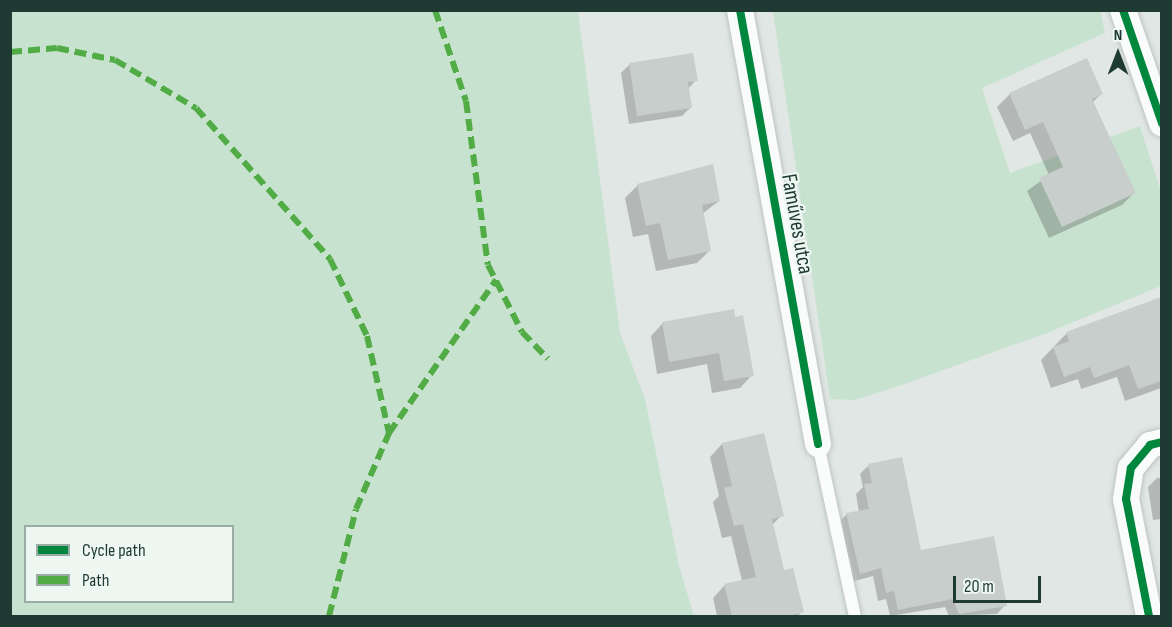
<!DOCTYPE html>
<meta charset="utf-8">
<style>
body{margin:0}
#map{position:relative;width:1172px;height:627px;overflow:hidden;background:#e0e7e4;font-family:"Sofia Sans Condensed",sans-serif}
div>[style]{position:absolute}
.green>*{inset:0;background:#c8e2d0}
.shadow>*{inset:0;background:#0003}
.building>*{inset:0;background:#c8cecc}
.roads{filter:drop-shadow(0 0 2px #bdc4c1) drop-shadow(0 0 2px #bdc4c1)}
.lane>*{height:12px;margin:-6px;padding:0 6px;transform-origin:6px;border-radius:6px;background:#fafbfb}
.street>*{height:26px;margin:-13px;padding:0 13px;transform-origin:13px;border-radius:13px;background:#fafbfb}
.quiet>*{height:6px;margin-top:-3px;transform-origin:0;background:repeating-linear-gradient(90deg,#52ac45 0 12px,transparent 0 18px)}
.cycleway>*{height:8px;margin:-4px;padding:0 4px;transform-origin:4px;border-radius:4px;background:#00873e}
span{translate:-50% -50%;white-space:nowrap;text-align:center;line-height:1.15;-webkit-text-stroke:4.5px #eef7f2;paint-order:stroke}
.street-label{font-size:22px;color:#1e3a33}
.frame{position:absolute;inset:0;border:12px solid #1e3a33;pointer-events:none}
.legend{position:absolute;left:24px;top:525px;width:210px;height:78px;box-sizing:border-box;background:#eef7f2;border:2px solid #9baba6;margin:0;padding:8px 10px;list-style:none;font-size:18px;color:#1e3a33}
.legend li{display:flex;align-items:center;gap:12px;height:30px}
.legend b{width:30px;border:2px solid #9baba6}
.north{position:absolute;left:1088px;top:24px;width:60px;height:60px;-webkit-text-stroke:4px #eef7f2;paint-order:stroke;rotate:0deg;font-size:16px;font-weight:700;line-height:24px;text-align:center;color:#1e3a33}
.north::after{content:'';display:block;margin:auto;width:21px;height:27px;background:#1e3a33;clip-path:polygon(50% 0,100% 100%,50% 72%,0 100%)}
.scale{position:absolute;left:953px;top:576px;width:88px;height:27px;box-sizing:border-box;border:3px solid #1e3a33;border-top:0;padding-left:8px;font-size:18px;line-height:21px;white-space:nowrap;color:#1e3a33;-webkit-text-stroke:4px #eef7f2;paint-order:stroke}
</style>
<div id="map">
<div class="green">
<i style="clip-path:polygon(evenodd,10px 11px,578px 11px,620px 333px,645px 399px,679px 566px,694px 616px,11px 616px,10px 11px,26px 526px,232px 526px,232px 602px,26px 602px,26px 526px)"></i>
<i style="clip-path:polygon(773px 11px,1100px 11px,1105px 33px,982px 88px,1010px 173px,1140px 126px,1161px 192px,1161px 286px,1047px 333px,893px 388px,854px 400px,830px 399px)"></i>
</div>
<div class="shadow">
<i style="clip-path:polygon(630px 64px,696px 80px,688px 89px,691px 107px,682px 116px,629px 124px,621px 73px)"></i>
<i style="clip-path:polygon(1010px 94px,1101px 94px,1092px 103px,1134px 193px,1122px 205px,1049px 238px,1027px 191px,1049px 175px,1030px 133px,1013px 141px,997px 107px)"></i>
<i style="clip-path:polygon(638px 185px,719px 201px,702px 214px,709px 251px,697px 263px,656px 271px,648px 234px,633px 237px,625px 198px)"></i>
<i style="clip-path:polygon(1162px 299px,1161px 388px,1125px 401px,1117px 377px,1081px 389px,1078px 379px,1051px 388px,1041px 360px,1066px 334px)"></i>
<i style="clip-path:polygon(734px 319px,752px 375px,740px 388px,712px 393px,707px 364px,657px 374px,651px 336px,663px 323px)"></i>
<i style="clip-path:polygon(722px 444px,782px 515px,772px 525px,783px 572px,802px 612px,797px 616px,717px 616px,713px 598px,725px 585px,742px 581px,731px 536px,722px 538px,713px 502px,719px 496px,710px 457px)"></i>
<i style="clip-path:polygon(868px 466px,920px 552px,1005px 605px,997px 614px,949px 616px,945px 607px,890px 616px,886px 599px,878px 601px,873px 576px,851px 582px,838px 523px,847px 514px,859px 512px,856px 494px,863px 487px,860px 474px)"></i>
<i style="clip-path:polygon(1157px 478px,1162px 478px,1162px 519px,1153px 520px,1148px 487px)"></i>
</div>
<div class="building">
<i style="clip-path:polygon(693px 53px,698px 81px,688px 82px,692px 108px,637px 116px,629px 63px)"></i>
<i style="clip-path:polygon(1087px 58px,1103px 94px,1092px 99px,1136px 193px,1062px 227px,1039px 178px,1063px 167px,1043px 122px,1025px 130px,1009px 93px)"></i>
<i style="clip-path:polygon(713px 164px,720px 201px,702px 205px,711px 251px,668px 260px,660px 223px,646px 226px,637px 184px)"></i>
<i style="clip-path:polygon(1161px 297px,1161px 381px,1138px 389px,1129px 365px,1094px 378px,1090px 367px,1064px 377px,1053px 347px,1069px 341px,1066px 332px)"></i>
<i style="clip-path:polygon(734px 309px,735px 317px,743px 315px,754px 376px,724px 381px,719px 353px,669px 362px,662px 322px)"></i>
<i style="clip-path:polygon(764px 433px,784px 516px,772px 519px,784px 570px,793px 568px,804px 612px,788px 616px,732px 616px,724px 584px,756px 577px,743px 524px,734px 526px,724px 488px,732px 486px,722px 443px)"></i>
<i style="clip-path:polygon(902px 457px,921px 550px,994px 536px,1007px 606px,959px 614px,953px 599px,898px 610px,894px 591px,886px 593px,881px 568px,860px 574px,846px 513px,869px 509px,864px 484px,872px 483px,868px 464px)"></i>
</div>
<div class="roads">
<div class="lane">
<i style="left:818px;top:444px;width:176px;rotate:77.9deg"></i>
</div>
<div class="street">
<i style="left:740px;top:10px;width:441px;rotate:79.8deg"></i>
<i style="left:1123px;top:10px;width:120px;rotate:71deg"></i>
<i style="left:1149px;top:616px;width:119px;rotate:-101.1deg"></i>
<i style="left:1126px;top:499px;width:31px;rotate:-81deg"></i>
<i style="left:1131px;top:468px;width:30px;rotate:-50deg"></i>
<i style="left:1150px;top:445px;width:12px;rotate:-14deg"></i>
</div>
</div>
<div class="quiet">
<i style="left:435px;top:10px;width:96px;rotate:71.2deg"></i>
<i style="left:466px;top:101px;width:165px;rotate:82.4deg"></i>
<i style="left:488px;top:265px;width:75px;rotate:63.1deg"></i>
<i style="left:522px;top:332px;width:37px;rotate:46deg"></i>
<i style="left:10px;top:52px;width:47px;rotate:-4.9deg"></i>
<i style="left:57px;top:48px;width:59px;rotate:11.7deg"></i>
<i style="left:115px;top:60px;width:94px;rotate:30.7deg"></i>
<i style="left:196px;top:108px;width:202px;rotate:48.4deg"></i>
<i style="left:330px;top:259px;width:85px;rotate:64.3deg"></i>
<i style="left:367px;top:336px;width:99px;rotate:77.2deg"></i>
<i style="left:329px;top:616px;width:110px;rotate:-75.8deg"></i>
<i style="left:356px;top:509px;width:83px;rotate:-66.5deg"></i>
<i style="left:389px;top:433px;width:187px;rotate:-55deg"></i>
</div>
<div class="cycleway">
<i style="left:740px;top:10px;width:441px;rotate:79.8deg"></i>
<i style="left:1123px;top:10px;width:120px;rotate:71deg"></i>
<i style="left:1149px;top:616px;width:119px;rotate:-101.1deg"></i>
<i style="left:1126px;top:499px;width:31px;rotate:-81deg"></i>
<i style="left:1131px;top:468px;width:30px;rotate:-50deg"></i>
<i style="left:1150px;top:445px;width:12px;rotate:-14deg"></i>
</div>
<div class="street-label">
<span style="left:797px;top:224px;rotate:80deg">Faműves utca</span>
</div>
<div class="frame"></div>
<ul class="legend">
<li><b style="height:8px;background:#00873e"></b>Cycle path</li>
<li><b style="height:8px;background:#52ac45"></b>Path</li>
</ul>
<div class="north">N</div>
<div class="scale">20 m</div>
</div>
